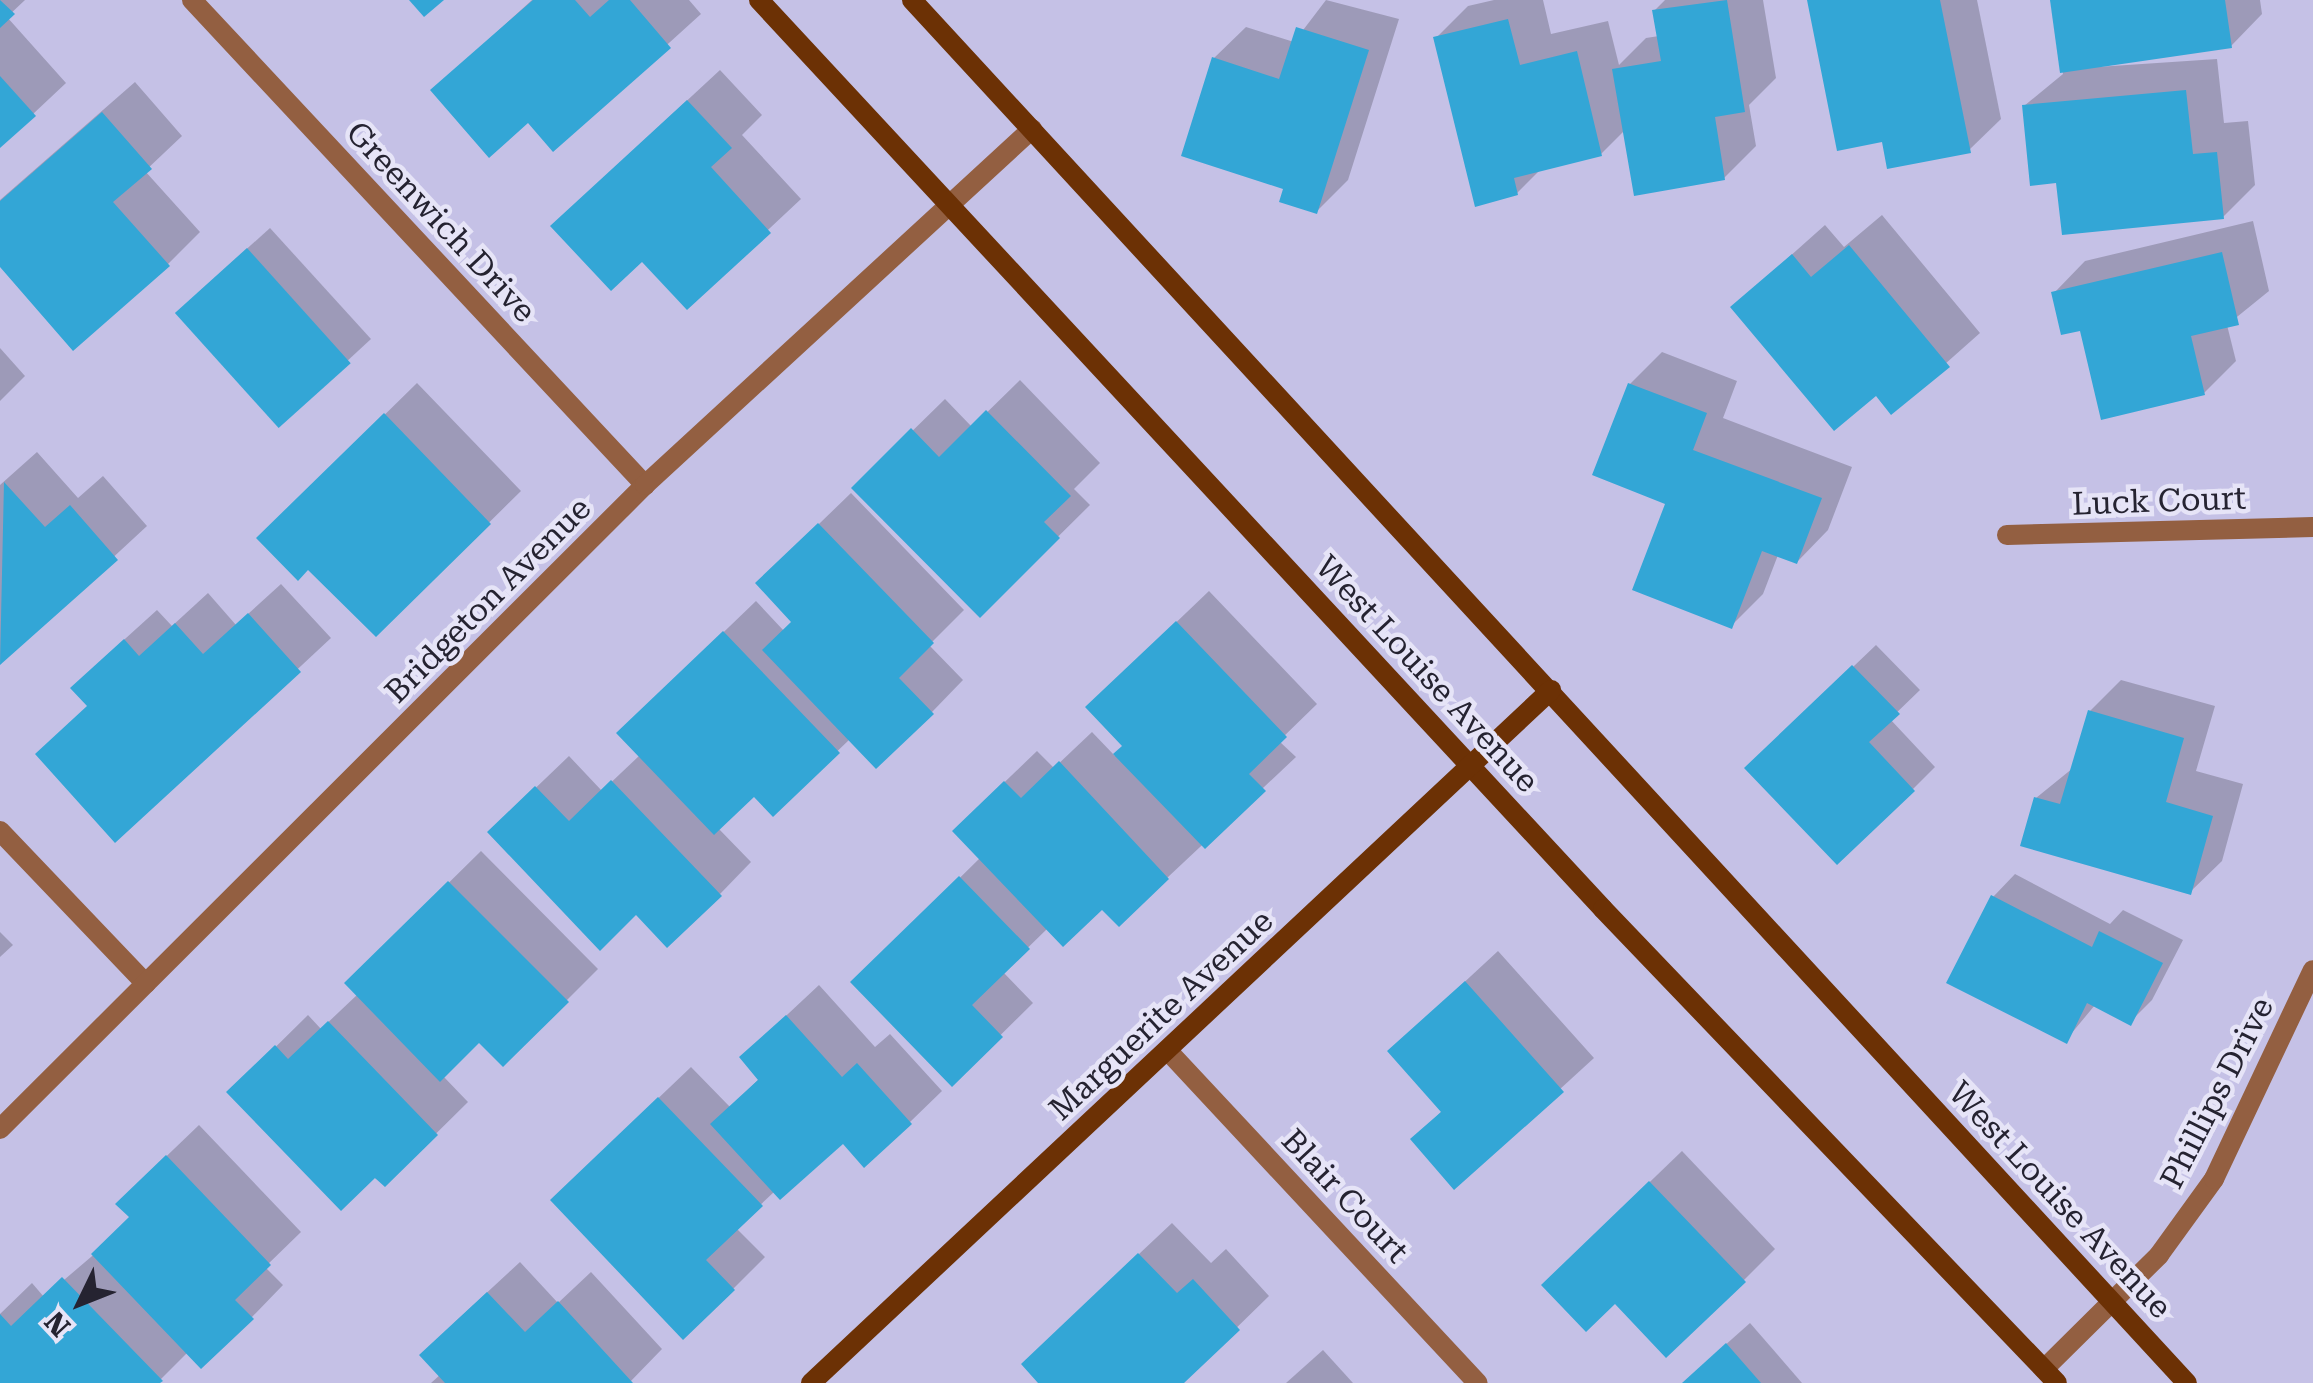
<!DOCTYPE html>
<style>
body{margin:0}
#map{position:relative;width:2313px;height:1383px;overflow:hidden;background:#c5c1e6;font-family:"Roboto Serif",serif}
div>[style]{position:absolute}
.shadow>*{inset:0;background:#0003}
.building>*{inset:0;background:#33a6d6;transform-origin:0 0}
.street>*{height:20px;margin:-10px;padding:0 10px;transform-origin:10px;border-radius:10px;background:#935f41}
.secondary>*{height:20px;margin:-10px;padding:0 10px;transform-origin:10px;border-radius:10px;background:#6c3105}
span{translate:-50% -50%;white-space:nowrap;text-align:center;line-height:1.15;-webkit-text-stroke:9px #e6e4f7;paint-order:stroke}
.street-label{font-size:32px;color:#252331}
.north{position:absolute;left:30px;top:1253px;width:100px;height:100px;-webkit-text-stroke:8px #e6e4f7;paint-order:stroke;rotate:227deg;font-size:28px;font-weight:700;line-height:40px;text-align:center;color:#252331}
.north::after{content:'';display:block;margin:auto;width:35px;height:45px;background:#252331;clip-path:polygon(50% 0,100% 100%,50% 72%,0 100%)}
</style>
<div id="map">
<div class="shadow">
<i style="clip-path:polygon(0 0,25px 0,7px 17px,66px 83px,0 145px)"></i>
<i style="clip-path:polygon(532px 0,689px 0,701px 14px,553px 148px,528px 120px,433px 90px)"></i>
<i style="clip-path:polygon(1326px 0,1399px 19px,1348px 180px,1317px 211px,1286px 187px,1214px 58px,1246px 27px,1294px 42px)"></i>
<i style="clip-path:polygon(1494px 0,1543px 0,1551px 34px,1608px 21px,1619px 65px,1646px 38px,1659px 36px,1654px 11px,1665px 0,1763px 0,1776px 78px,1749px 105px,1756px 146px,1724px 178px,1625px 130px,1601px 154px,1542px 168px,1517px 193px,1436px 38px,1468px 6px)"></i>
<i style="clip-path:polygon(1809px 0,1977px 0,2001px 119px,1969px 150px,1884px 139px)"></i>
<i style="clip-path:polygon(2052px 0,2260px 0,2262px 14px,2231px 46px,2067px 69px,2217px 59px,2224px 123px,2248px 121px,2255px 185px,2223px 217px,2058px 181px,2024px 106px,2063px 74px)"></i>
<i style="clip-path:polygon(720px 70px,762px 115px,742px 135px,801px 199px,687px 306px,585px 195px)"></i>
<i style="clip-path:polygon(135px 82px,182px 136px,145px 171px,200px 232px,168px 264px,0 263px,0 200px)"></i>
<i style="clip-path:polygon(1882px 215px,1980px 333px,1892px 411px,1876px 393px,1733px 307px,1825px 225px,1844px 247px)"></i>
<i style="clip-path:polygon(2253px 221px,2269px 291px,2227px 325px,2236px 361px,2204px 393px,2054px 293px,2085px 261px)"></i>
<i style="clip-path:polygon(270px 228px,371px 339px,279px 424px,200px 291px)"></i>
<i style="clip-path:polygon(0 348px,25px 376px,0 401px)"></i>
<i style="clip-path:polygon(1662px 352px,1737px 381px,1723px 418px,1852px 467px,1828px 530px,1797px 562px,1778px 555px,1763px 594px,1731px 626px,1669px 502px,1630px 384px)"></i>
<i style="clip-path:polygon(1020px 380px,1100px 463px,1074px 489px,1090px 505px,980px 614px,854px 488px,945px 399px,972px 427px)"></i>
<i style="clip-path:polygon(417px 383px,521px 491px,376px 634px,309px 566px,259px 538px)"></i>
<i style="clip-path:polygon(37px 452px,78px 498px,103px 476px,147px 526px,0 662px,0 485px)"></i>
<i style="clip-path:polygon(851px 493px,964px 610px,929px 645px,963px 680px,932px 712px,850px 739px,773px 813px,754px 793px,718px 828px,751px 862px,720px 894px,522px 801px,569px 756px,602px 791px,640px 755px,651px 702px,756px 601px,784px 631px,794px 621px,790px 552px)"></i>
<i style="clip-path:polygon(281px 584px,331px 638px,115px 839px,89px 705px,105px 657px,157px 610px,172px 626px,208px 593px,236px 625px)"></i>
<i style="clip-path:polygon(1209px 591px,1317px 704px,1279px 741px,1296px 757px,1119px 923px,1102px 906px,1048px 928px,1003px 972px,1033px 1003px,952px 1083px,854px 982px,981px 857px,987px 799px,1037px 751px,1054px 768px,1092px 732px,1115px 756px,1126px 746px,1120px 676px)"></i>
<i style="clip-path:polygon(1876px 645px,1920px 690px,1890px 719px,1935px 767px,1913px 789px,1770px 746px)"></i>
<i style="clip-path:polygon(2121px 680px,2215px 706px,2196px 771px,2243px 784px,2222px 861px,2190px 892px,2036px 798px,2073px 768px,2090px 711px)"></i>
<i style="clip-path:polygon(481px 851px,598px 969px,503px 1064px,479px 1040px,443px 1076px,468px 1102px,385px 1184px,229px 1093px,308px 1015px,321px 1029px,358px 994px,347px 983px)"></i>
<i style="clip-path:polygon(2015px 874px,2110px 924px,2123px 910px,2183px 940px,2152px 1000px,2130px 1022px,2095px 1005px,2066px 1040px,1993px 897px)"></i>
<i style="clip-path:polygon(0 932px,13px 945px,0 957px)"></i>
<i style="clip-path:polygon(1498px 951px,1594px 1058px,1454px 1186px,1413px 1140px,1443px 1110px,1390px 1051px)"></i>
<i style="clip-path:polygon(819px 985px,875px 1047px,890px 1034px,942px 1091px,910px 1122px,843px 1141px,775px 1191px,736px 1228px,765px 1257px,733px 1289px,585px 1168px,691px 1067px,730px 1107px,760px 1078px,742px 1057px)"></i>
<i style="clip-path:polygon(199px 1125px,301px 1232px,265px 1267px,283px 1285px,252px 1317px,188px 1352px,157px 1383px,0 1383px,0 1314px,32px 1283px,44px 1297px,98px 1251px,132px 1217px,150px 1172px)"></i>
<i style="clip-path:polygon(1682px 1151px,1775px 1249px,1744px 1280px,1615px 1301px,1576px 1253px)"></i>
<i style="clip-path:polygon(1172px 1223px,1211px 1263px,1226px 1249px,1269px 1296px,1180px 1383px,1042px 1383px,1056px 1332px)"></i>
<i style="clip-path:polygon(520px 1262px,558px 1303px,591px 1272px,662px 1349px,629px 1383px,431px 1383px,441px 1374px,454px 1323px)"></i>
<i style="clip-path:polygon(1750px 1323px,1802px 1383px,1683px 1383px,1687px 1379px)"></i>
<i style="clip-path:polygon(1323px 1350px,1353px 1383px,1286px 1383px)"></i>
</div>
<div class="building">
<i style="clip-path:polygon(0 0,15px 14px,0 28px)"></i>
<i style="clip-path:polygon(409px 0,444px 0,424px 17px)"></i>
<i style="clip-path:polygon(533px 0,575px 0,590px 17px,609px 0,630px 0,671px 48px,553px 152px,528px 123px,489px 158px,430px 90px)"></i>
<i style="clip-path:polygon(1727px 0,1745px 112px,1715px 117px,1725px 180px,1634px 196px,1612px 69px,1661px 61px,1652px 10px)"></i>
<i style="clip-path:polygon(1807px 0,1940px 0,1971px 153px,1887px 169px,1882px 142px,1837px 151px)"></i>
<i style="clip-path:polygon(2050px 0,2225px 0,2232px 48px,2060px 73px)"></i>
<i style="clip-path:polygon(1508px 19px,1520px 65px,1577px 51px,1602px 156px,1514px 178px,1518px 195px,1475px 207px,1433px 37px)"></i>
<i style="clip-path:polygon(1296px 27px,1369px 50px,1317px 214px,1279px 202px,1283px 189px,1181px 156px,1212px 57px,1279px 79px)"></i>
<i style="clip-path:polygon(0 76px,36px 116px,0 148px)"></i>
<i style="clip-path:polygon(2186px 90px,2193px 154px,2217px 152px,2224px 219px,2062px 235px,2056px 183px,2030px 186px,2022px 105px)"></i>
<i style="clip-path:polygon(687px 100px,732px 148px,711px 167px,771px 233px,687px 310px,642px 262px,611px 291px,550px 226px)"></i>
<i style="clip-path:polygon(102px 112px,152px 169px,113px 202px,170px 266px,73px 351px,0 267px,0 201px)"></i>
<i style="clip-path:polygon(1849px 245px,1950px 367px,1891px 415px,1876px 396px,1834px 431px,1730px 307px,1792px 254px,1811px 277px)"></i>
<i style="left:247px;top:248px;width:155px;height:97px;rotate:48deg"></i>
<i style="clip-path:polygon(2222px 252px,2239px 325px,2191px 336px,2205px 395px,2101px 420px,2080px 331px,2061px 335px,2051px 292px)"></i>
<i style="clip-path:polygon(1628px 383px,1707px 413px,1693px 450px,1822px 498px,1797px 564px,1762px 551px,1732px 629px,1632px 590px,1665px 504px,1592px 475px)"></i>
<i style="clip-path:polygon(986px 410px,1071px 496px,1044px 522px,1060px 538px,980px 618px,851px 488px,911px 428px,939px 457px)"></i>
<i style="clip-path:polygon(384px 413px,491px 524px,376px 637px,308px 570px,298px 581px,256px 538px)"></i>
<i style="clip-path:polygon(4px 482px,45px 527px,70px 505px,118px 560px,0 665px)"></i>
<i style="clip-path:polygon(818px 523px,934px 643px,899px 678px,934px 714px,876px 769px,762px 650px,791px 622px,755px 583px)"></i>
<i style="clip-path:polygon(248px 613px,301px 672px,115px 843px,35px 754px,87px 706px,70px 688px,124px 639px,139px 656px,175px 623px,203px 654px)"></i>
<i style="clip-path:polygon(1176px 621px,1287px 737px,1249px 774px,1266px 791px,1205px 849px,1113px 754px,1122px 746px,1085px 707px)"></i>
<i style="clip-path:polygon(723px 631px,840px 753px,773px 817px,754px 797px,714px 835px,616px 733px)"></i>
<i style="clip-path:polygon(1852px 665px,1900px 714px,1869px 742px,1915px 791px,1837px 865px,1744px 768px)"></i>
<i style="clip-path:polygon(2088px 710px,2184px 738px,2166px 802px,2213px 816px,2191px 895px,2020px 846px,2034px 797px,2060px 804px)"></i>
<i style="clip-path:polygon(1059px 761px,1169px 879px,1119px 927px,1102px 910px,1063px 947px,952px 831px,1004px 781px,1021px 798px)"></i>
<i style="clip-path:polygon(611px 780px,722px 896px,667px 948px,636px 915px,600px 951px,487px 832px,535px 786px,569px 821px)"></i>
<i style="clip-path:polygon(959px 876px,1030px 949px,972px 1005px,1003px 1037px,952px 1087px,850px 982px)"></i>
<i style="clip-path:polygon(448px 881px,569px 1002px,503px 1067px,479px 1043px,440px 1082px,344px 983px)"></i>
<i style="clip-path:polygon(1991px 895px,2092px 947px,2099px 931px,2163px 963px,2131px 1026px,2087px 1003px,2067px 1044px,1946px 983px)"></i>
<i style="clip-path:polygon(1465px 981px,1564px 1092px,1454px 1190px,1410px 1139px,1441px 1112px,1387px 1051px)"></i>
<i style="clip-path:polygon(786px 1015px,842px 1077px,857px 1063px,912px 1124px,864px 1168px,843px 1144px,780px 1200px,710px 1124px,758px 1080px,739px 1057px)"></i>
<i style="clip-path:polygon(328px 1021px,438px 1135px,385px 1187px,375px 1178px,341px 1211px,226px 1092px,275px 1045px,288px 1059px)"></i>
<i style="clip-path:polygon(658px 1097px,763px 1206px,706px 1260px,735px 1290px,683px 1340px,550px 1200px)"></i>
<i style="clip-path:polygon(166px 1155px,271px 1265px,235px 1300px,254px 1319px,201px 1369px,91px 1254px,129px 1217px,115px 1204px)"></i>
<i style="clip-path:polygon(1649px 1181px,1746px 1282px,1666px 1358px,1615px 1304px,1586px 1332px,1541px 1285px)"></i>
<i style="clip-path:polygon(1138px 1253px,1177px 1293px,1193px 1279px,1240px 1330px,1184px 1383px,1038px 1383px,1021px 1364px)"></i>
<i style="clip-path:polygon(62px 1277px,163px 1381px,160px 1383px,0 1383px,0 1314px,11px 1326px)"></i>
<i style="clip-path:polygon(487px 1292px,525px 1332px,558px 1301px,633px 1383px,445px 1383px,419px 1355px)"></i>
<i style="clip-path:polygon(1726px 1343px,1761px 1383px,1682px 1383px)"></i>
</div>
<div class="street">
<i style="left:192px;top:0;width:664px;rotate:46.95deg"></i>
<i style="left:2007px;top:535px;width:306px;rotate:-1.5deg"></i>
<i style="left:0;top:831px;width:211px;rotate:46.3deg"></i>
<i style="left:1168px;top:1051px;width:454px;rotate:47deg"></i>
<i style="left:0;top:1129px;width:911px;rotate:-44.96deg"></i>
<i style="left:645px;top:485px;width:526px;rotate:-42.61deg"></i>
<i style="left:2044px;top:1369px;width:162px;rotate:-44.7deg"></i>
<i style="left:2159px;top:1255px;width:94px;rotate:-54.1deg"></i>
<i style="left:2214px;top:1179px;width:231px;rotate:-64.7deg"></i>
</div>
<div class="secondary">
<i style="left:759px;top:0;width:1240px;rotate:47.12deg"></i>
<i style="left:1603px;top:909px;width:656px;rotate:46.23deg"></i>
<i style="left:912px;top:0;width:1881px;rotate:47.33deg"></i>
<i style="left:811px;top:1383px;width:1014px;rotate:-43.12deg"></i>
</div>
<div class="street-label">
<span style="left:441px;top:222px;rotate:47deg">Greenwich Drive</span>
<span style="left:2159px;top:501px;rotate:-2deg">Luck Court</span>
<span style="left:488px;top:600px;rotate:-45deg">Bridgeton Avenue</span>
<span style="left:1427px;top:674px;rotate:47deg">West Louise Avenue</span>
<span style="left:1161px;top:1015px;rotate:-43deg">Marguerite Avenue</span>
<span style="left:2217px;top:1093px;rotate:-63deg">Phillips Drive</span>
<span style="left:1345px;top:1196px;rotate:47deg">Blair Court</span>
<span style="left:2060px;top:1200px;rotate:47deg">West Louise Avenue</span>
</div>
<div class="north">N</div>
</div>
